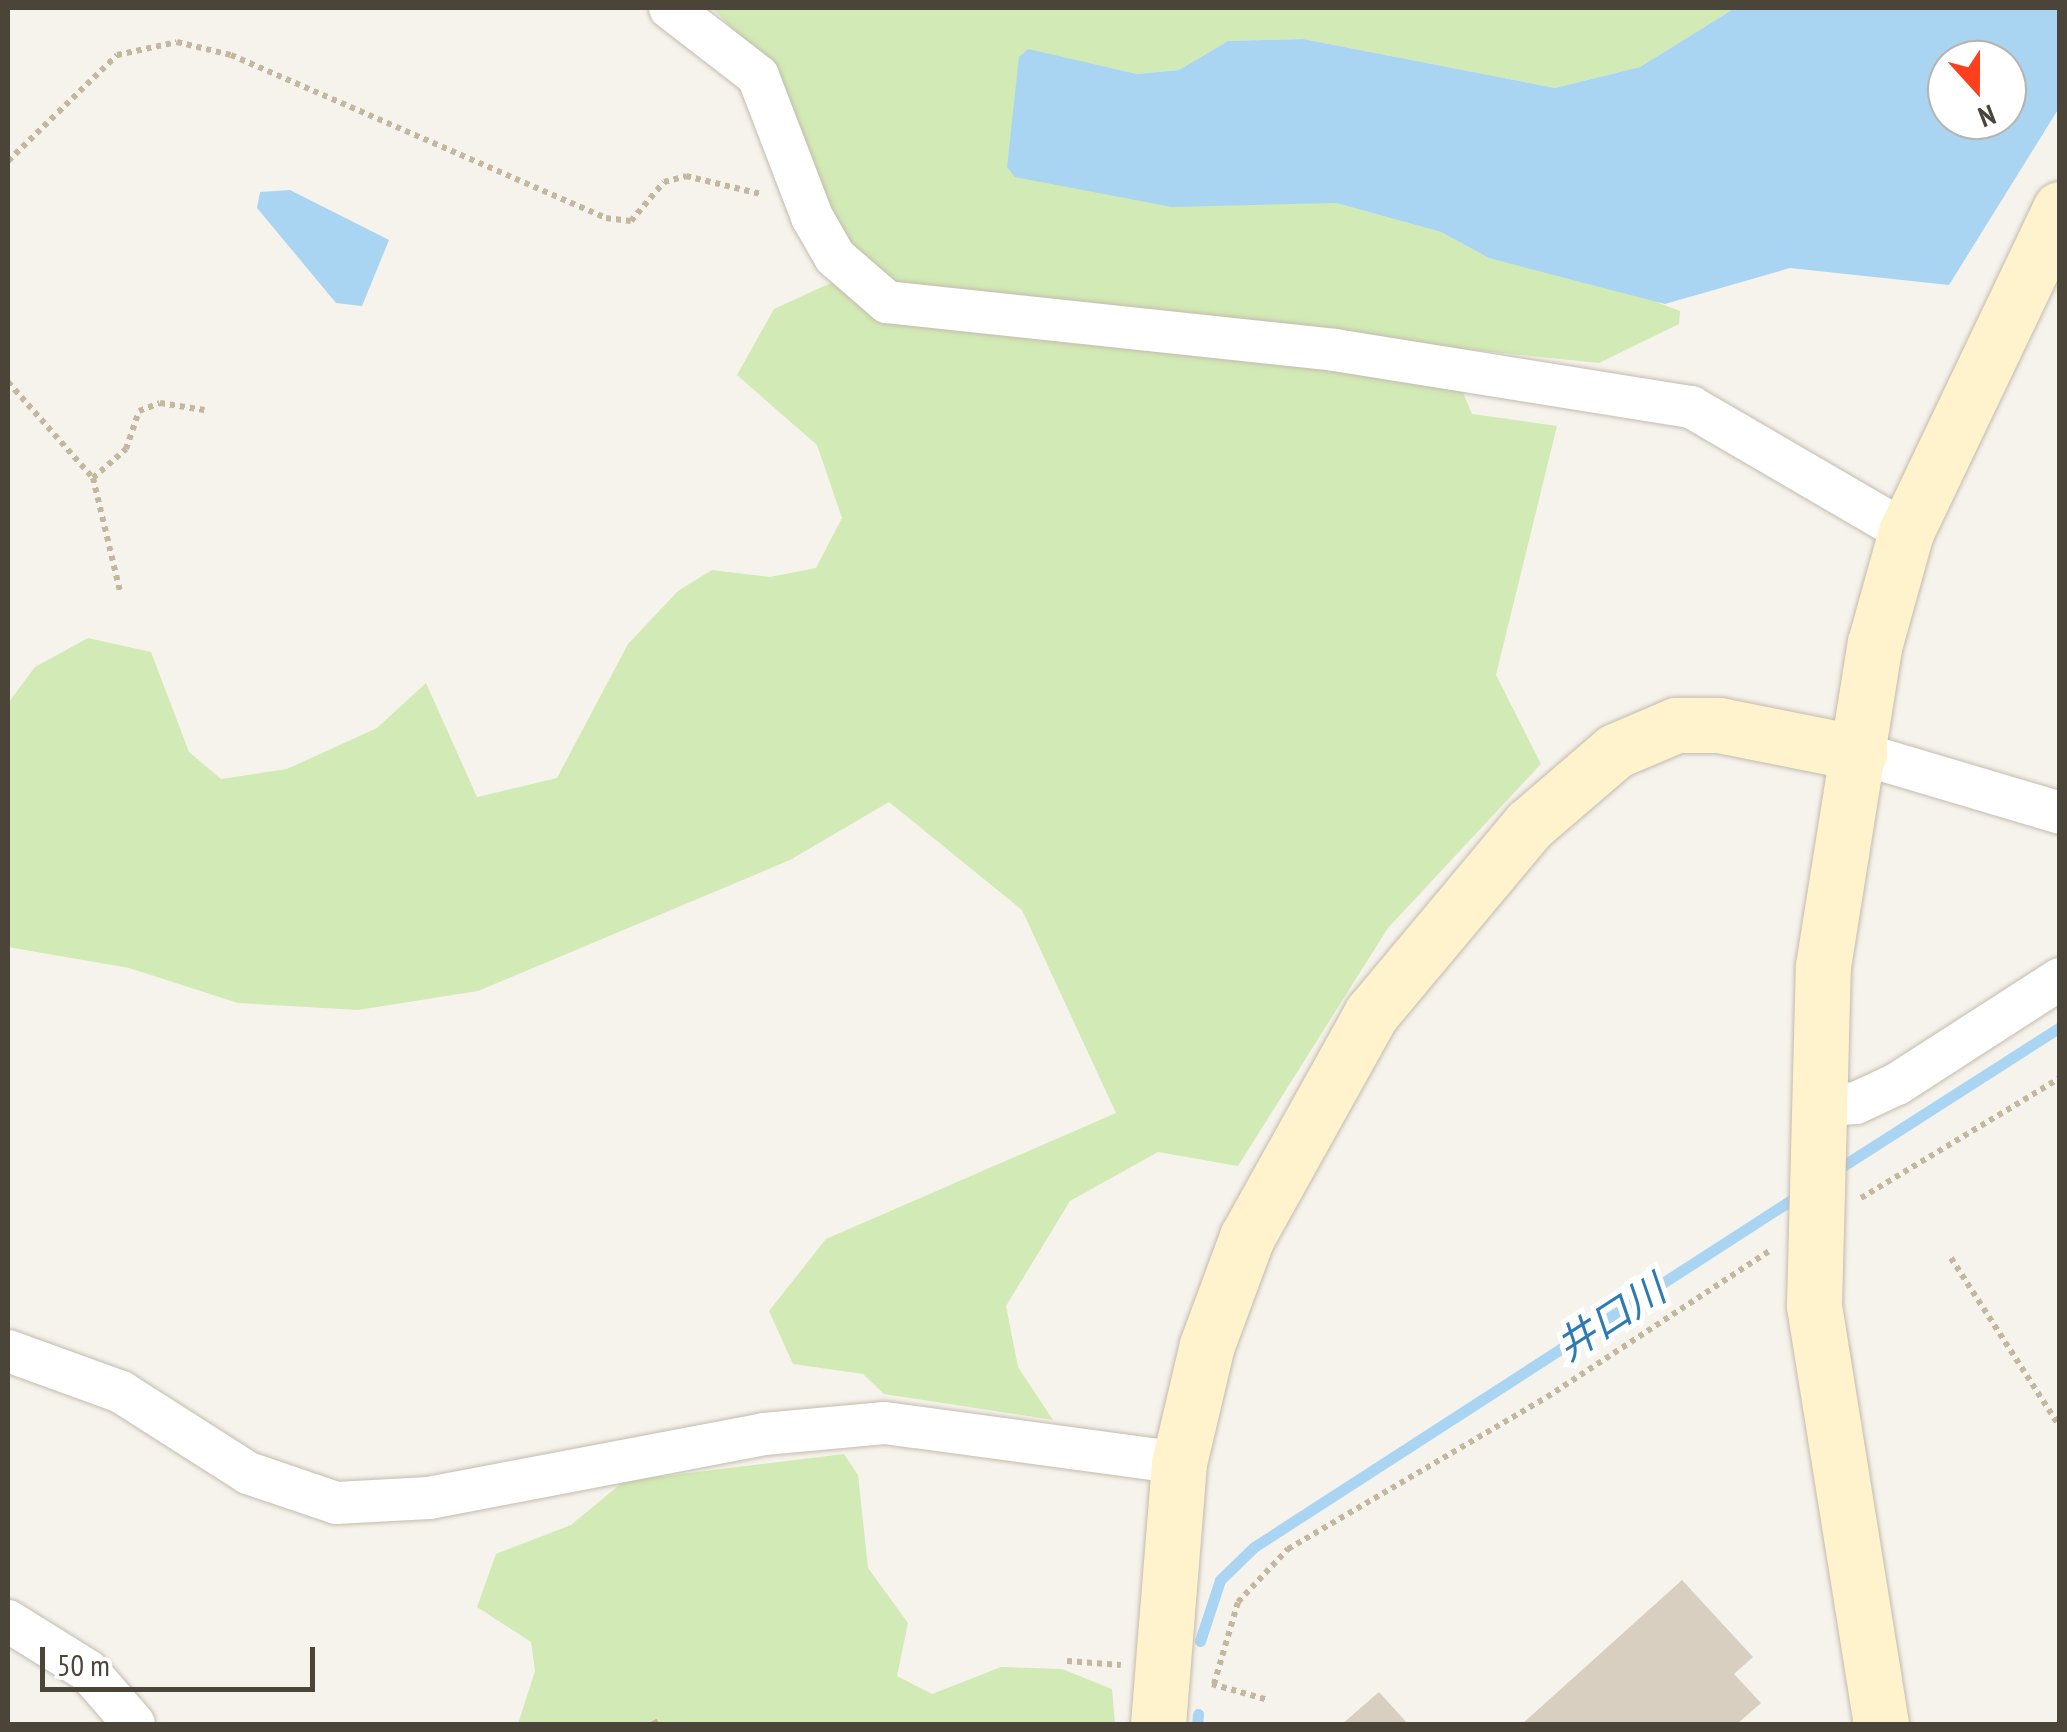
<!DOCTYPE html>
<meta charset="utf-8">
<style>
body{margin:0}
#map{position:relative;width:2067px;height:1732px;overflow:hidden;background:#f6f3ec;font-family:"PT Sans Narrow","Noto Sans JP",sans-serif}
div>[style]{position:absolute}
.green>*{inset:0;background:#d2eab5}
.water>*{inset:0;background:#a9d4f2}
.stream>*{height:11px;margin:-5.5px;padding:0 5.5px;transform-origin:5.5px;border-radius:5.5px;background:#a9d4f2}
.building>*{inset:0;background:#d8cfc1}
.path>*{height:6px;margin-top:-3px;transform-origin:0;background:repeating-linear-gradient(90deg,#c4b79f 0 5px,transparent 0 10px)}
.roads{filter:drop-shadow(0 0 2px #c2bbae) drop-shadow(0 0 2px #c2bbae)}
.street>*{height:42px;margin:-21px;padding:0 21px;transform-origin:21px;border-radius:21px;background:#fff}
.secondary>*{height:55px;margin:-27.5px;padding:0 27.5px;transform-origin:27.5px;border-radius:27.5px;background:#fff3cd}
span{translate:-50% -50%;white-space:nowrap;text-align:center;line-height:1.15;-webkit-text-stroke:10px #fff;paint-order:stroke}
.water-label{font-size:40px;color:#2e7ab2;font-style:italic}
.frame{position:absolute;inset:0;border:10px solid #4b4439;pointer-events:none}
.north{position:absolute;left:1927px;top:40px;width:100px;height:100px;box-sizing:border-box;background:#fff;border:2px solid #b7b4b0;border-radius:50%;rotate:159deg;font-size:28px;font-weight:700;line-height:40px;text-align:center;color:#4b4439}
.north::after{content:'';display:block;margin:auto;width:35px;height:45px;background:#fc3f1d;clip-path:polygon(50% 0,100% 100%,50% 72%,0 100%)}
.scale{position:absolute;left:40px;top:1647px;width:275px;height:45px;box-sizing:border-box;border:5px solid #4b4439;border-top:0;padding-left:12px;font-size:30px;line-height:35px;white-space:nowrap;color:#4b4439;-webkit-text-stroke:8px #fff;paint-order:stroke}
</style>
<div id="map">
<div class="green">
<i style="clip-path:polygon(712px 8px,1735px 8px,1640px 67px,1555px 88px,1303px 39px,1228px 41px,1179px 70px,1137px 74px,1028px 50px,1019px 58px,1267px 203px,1336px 203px,1441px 232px,1489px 258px,1607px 283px,1680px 311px,1679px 324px,1599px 363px,901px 291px,848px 255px,770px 66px)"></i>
<i style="clip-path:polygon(835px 281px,1459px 383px,1472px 414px,1557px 426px,1496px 675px,1541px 764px,1388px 928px,1238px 1166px,1158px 1152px,1070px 1201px,1006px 1306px,1018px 1367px,1053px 1420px,884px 1394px,863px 1374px,793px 1364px,769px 1311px,826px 1239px,1116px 1113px,1022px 910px,889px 802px,790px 860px,478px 991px,358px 1010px,238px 1003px,129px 968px,8px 947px,8px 703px,35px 667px,88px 638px,151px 652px,189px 752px,221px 779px,287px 769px,377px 728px,426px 683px,477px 797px,557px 778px,628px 644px,678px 591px,712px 570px,770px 577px,816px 568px,842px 518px,817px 445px,737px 375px,774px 309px)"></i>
<i style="clip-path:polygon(844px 1454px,858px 1475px,868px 1568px,908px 1623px,897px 1676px,932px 1694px,1001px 1667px,1062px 1669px,1112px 1689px,1115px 1724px,518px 1724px,535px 1671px,531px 1642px,477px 1607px,496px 1554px,571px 1525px,624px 1481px)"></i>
</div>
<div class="water">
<i style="clip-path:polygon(evenodd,1735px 8px,2059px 8px,2059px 108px,1949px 285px,1790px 268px,1665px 304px,1489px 258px,1441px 232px,1336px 203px,1172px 207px,1015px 177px,1007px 167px,1019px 57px,1028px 49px,1137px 74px,1179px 70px,1228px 41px,1303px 39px,1555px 88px,1640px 67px,1735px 8px,1947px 60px,2007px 60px,2007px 120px,1947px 120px,1947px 60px)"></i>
<i style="clip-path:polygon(290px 190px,389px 240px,362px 306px,336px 303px,257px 208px,260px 192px)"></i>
</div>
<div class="stream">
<i style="left:1835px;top:1171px;width:267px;rotate:-32.6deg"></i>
<i style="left:1200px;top:1641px;width:64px;rotate:-71.8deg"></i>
<i style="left:1220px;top:1580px;width:47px;rotate:-44.1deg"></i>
<i style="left:1254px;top:1547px;width:649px;rotate:-32.86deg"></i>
<i style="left:1197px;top:1724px;width:10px;rotate:-84deg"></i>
</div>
<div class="building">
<i style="clip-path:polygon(1682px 1580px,1753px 1657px,1734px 1674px,1761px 1703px,1737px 1724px,1522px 1724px)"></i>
<i style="clip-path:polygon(1379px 1692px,1408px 1724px,1342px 1724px)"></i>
</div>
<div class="path">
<i style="left:8px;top:161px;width:152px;rotate:-44.2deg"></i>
<i style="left:117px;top:55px;width:61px;rotate:-12.2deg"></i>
<i style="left:177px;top:42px;width:56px;rotate:13.5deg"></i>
<i style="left:231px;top:55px;width:409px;rotate:23.5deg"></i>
<i style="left:606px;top:218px;width:25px;rotate:7deg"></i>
<i style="left:631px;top:221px;width:51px;rotate:-49.8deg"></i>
<i style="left:664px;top:182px;width:23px;rotate:-15deg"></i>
<i style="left:686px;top:176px;width:77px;rotate:13.5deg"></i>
<i style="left:8px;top:382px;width:128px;rotate:48.5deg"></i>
<i style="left:93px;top:478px;width:116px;rotate:76.6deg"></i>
<i style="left:93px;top:478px;width:44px;rotate:-41.3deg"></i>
<i style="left:126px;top:449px;width:40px;rotate:-71.1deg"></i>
<i style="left:139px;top:411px;width:22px;rotate:-21deg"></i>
<i style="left:160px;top:403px;width:45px;rotate:9deg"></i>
<i style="left:1861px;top:1198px;width:232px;rotate:-31.1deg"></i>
<i style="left:1951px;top:1258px;width:201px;rotate:57.2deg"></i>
<i style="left:1067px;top:1661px;width:54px;rotate:4.2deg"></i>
<i style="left:1212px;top:1684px;width:58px;rotate:15.9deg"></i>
<i style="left:1214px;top:1684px;width:85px;rotate:-73.7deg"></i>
<i style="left:1238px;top:1602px;width:73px;rotate:-46.7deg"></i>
<i style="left:1288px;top:1549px;width:300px;rotate:-30.4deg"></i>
<i style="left:1547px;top:1397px;width:269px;rotate:-33.3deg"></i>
<i style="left:654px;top:1720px;width:4px;rotate:63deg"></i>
</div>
<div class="roads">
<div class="street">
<i style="left:670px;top:8px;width:111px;rotate:37.7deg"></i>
<i style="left:758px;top:76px;width:151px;rotate:69deg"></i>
<i style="left:812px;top:217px;width:46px;rotate:60.1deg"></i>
<i style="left:835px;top:257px;width:69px;rotate:40.9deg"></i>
<i style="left:887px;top:302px;width:451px;rotate:6.1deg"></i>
<i style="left:1335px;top:350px;width:361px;rotate:9.1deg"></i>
<i style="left:1691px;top:407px;width:249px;rotate:30.2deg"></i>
<i style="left:1859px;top:753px;width:210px;rotate:16.6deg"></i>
<i style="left:1820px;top:1105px;width:36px;rotate:-3deg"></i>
<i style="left:1856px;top:1103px;width:45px;rotate:-24.9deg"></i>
<i style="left:1897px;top:1084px;width:194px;rotate:-32.8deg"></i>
<i style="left:8px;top:1351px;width:120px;rotate:19.9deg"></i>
<i style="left:121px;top:1392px;width:151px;rotate:32.5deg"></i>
<i style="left:248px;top:1473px;width:93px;rotate:18.8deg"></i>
<i style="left:336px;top:1503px;width:93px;rotate:-3.1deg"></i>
<i style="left:429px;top:1498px;width:341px;rotate:-10.8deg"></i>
<i style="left:764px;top:1434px;width:121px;rotate:-5.2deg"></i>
<i style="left:885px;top:1423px;width:297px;rotate:7.7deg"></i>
<i style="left:8px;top:1621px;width:94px;rotate:32deg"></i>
<i style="left:88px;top:1671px;width:70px;rotate:49deg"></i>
</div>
<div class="secondary">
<i style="left:1158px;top:1724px;width:262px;rotate:-85.4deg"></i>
<i style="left:1179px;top:1463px;width:121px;rotate:-76.7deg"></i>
<i style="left:1207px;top:1345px;width:115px;rotate:-69.7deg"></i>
<i style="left:1247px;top:1237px;width:255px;rotate:-60.9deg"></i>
<i style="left:1371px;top:1014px;width:246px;rotate:-50.1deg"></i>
<i style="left:1529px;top:825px;width:113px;rotate:-40.7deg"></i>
<i style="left:1615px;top:751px;width:66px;rotate:-23.1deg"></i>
<i style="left:1676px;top:725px;width:43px"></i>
<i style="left:1719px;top:725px;width:143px;rotate:11.3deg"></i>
<i style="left:1881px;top:1724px;width:424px;rotate:-99.1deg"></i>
<i style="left:1814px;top:1305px;width:339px;rotate:-88.5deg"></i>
<i style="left:1823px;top:966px;width:327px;rotate:-80.9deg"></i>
<i style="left:1875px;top:643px;width:115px;rotate:-74.4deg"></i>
<i style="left:1906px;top:532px;width:358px;rotate:-64.5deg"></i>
</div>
</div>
<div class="water-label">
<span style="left:1610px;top:1317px;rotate:-33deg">井口川</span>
</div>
<div class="frame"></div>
<div class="north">N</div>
<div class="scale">50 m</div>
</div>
